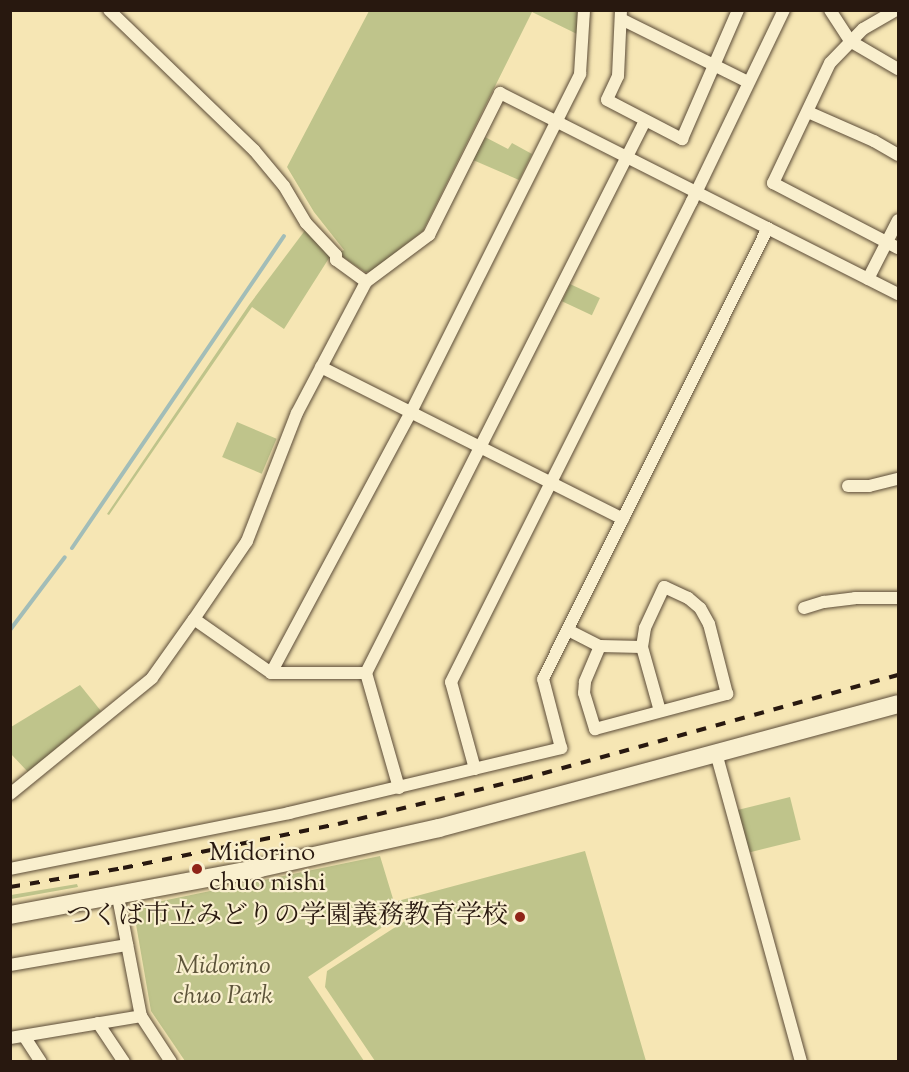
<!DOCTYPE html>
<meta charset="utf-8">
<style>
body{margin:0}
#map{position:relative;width:909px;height:1072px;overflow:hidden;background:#f6e6b4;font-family:"Sorts Mill Goudy","Noto Serif JP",serif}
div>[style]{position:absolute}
.green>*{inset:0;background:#bfc48b;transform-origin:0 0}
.stream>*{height:4px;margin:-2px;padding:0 2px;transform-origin:2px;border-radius:2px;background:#a2bdb8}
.roads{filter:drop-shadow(0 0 2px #5c4c38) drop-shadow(0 0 2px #5c4c38)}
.street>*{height:12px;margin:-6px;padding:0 6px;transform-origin:6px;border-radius:6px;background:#f9efce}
.secondary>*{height:18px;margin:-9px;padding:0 9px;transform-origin:9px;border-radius:9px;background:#f9efce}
.rail>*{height:4px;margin-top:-2px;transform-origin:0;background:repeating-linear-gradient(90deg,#28180f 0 10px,transparent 0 20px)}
.dots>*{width:16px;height:16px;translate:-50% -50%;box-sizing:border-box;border:3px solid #f9efce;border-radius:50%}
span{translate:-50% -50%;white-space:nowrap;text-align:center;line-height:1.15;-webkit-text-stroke:4.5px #f9efce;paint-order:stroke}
.poi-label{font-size:26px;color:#28180f}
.left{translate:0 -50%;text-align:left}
.right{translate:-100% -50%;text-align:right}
.park-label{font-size:26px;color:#5d543a;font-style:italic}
.frame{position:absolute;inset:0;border:12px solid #28180f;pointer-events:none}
</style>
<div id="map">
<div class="green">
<i style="clip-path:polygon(369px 11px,578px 11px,577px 34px,532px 12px,423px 231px,370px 272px,365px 272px,343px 257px,340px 252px,344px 250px,314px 212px,287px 167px)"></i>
<i style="clip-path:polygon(485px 137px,508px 149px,512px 143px,532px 154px,519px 180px,473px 160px)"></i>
<i style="clip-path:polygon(306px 229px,331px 255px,284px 329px,252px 307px,109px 515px,107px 514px,249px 305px)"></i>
<i style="left:570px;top:284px;width:33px;height:19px;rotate:25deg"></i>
<i style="left:237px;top:422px;width:43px;height:38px;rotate:23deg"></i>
<i style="clip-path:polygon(80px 685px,101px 711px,28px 772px,11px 754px,11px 727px)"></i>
<i style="left:790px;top:797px;width:44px;height:54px;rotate:76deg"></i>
<i style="clip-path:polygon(585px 851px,646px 1061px,375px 1061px,325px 987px,327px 971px,408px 919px,405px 912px,308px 977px,364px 1061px,185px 1061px,151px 1011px,133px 907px,380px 856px,394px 902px)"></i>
<i style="clip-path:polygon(77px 884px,78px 887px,11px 899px,11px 895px)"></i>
</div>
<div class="stream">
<i style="left:72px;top:548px;width:377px;rotate:-55.8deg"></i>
<i style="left:10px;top:630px;width:91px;rotate:-53deg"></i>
</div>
<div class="roads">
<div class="street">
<i style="left:109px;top:10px;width:202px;rotate:44deg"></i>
<i style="left:254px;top:150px;width:47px;rotate:50.2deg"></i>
<i style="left:284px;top:186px;width:43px;rotate:59.3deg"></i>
<i style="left:306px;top:223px;width:44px;rotate:46.8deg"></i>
<i style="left:336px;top:255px;width:5px;rotate:90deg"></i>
<i style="left:336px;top:260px;width:37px;rotate:36deg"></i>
<i style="left:366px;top:282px;width:79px;rotate:-36.7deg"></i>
<i style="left:429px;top:235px;width:159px;rotate:-63.4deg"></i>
<i style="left:500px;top:93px;width:446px;rotate:26.8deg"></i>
<i style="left:621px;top:10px;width:66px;rotate:92.6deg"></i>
<i style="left:618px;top:76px;width:26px;rotate:115deg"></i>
<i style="left:607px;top:100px;width:85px;rotate:27.5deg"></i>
<i style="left:682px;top:139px;width:141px;rotate:-66.5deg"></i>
<i style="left:830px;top:10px;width:37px;rotate:57deg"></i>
<i style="left:850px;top:41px;width:56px;rotate:30.3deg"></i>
<i style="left:896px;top:10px;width:38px;rotate:150deg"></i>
<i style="left:863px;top:29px;width:47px;rotate:134.1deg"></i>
<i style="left:830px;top:63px;width:133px;rotate:115.4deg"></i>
<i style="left:773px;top:183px;width:141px;rotate:27.5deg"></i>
<i style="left:621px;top:19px;width:142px;rotate:26.4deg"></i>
<i style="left:808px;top:112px;width:72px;rotate:23.7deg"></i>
<i style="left:874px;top:141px;width:28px;rotate:30deg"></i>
<i style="left:868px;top:279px;width:66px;rotate:-63deg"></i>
<i style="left:321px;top:367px;width:338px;rotate:26.7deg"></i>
<i style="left:848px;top:486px;width:21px"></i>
<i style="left:869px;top:486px;width:30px;rotate:-14deg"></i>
<i style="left:804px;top:608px;width:21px;rotate:-17deg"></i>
<i style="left:824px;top:602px;width:31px;rotate:-7deg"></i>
<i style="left:855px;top:598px;width:43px"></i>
<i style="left:194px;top:619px;width:94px;rotate:35deg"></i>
<i style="left:271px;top:673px;width:95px"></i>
<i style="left:568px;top:630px;width:36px;rotate:27deg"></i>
<i style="left:600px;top:646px;width:42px;rotate:1.4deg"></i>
<i style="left:600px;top:646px;width:39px;rotate:113deg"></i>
<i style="left:585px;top:682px;width:11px;rotate:95deg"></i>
<i style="left:584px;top:693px;width:38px;rotate:73deg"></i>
<i style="left:595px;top:729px;width:137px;rotate:-14.9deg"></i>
<i style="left:727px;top:694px;width:72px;rotate:-104.4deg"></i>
<i style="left:709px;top:624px;width:18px;rotate:-119deg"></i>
<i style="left:700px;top:608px;width:16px;rotate:-140deg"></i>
<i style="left:688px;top:598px;width:26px;rotate:-155deg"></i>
<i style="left:664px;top:587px;width:45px;rotate:114.9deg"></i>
<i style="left:645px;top:628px;width:19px;rotate:99deg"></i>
<i style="left:642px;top:647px;width:66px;rotate:74.3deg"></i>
<i style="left:271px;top:673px;width:296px;rotate:-61.8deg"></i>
<i style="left:411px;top:412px;width:378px;rotate:-63.4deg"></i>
<i style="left:580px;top:74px;width:64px;rotate:-86.4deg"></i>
<i style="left:716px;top:753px;width:320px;rotate:74.6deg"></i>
<i style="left:475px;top:769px;width:90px;rotate:-105.4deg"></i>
<i style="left:451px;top:682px;width:538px;rotate:-63.39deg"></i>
<i style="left:692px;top:201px;width:212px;rotate:-64.3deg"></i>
<i style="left:399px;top:788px;width:120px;rotate:-106deg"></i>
<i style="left:366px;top:673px;width:619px;rotate:-63.19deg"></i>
<i style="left:10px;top:794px;width:183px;rotate:-39.2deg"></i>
<i style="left:152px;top:678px;width:72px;rotate:-54.6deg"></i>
<i style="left:194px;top:619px;width:94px;rotate:-55.8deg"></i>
<i style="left:247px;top:541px;width:137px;rotate:-68.7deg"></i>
<i style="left:297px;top:413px;width:148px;rotate:-62.2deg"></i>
<i style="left:10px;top:869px;width:285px;rotate:-11.3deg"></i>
<i style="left:289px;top:813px;width:280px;rotate:-13.4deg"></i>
<i style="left:561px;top:748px;width:71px;rotate:-104.6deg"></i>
<i style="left:543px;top:679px;width:504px;rotate:-63.49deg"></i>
<i style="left:118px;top:897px;width:121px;rotate:79.1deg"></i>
<i style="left:141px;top:1016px;width:55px;rotate:56.9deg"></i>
<i style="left:10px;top:965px;width:119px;rotate:-9.7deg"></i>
<i style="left:98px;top:1023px;width:47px;rotate:56.3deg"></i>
<i style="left:24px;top:1036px;width:31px;rotate:57deg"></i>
<i style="left:10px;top:1038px;width:133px;rotate:-9.5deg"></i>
</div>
<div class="secondary">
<i style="left:10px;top:915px;width:254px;rotate:-10.6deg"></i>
<i style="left:260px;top:868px;width:183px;rotate:-12.6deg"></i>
<i style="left:439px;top:828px;width:475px;rotate:-15.1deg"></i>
</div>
</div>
<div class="rail">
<i style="left:10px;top:887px;width:115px;rotate:-9.5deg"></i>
<i style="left:123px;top:868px;width:219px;rotate:-11.6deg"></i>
<i style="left:338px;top:824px;width:190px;rotate:-13.7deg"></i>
<i style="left:523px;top:779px;width:389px;rotate:-15.5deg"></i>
</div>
<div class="dots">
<i style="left:197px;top:869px;background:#8f2418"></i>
<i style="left:520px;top:917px;background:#8f2418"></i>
</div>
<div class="poi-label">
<span class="left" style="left:209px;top:869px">Midorino<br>chuo nishi</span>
<span class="right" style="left:508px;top:917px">つくば市立みどりの学園義務教育学校</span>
</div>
<div class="park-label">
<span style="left:223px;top:982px">Midorino<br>chuo Park</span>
</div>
<div class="frame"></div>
</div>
